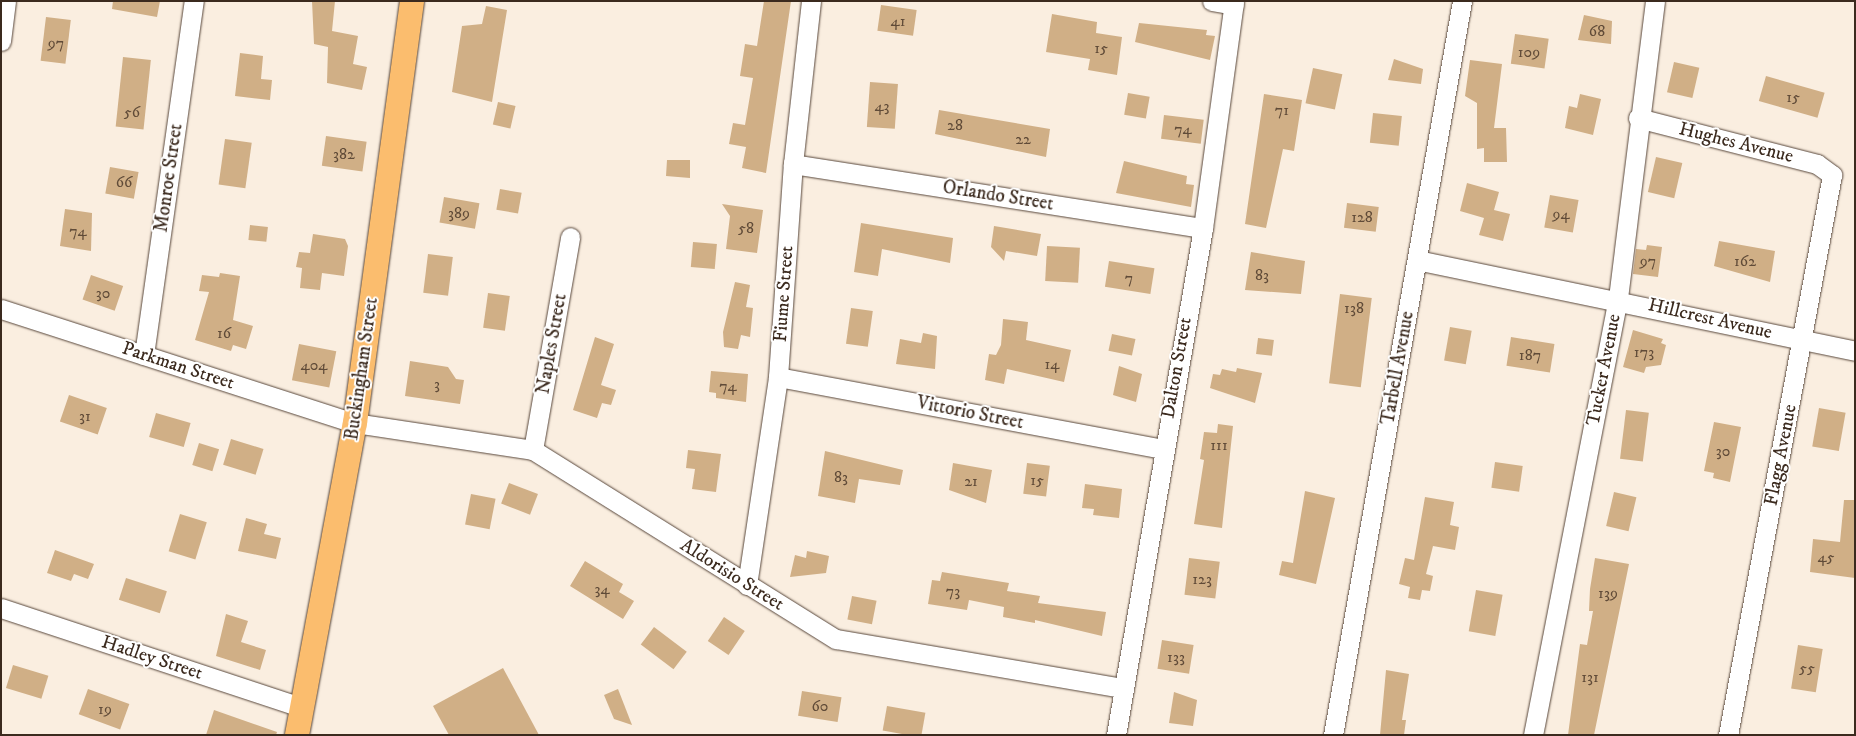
<!DOCTYPE html>
<style>
body{margin:0}
#map{position:relative;width:1856px;height:736px;overflow:hidden;background:#faeee0;font-family:"IM FELL DW Pica",serif}
div>[style]{position:absolute}
.building>*{inset:0;background:#d0af86;transform-origin:0 0}
.roads{filter:drop-shadow(0 0 1px #58473b) drop-shadow(0 0 1px #58473b)}
.minor>*{height:19px;margin:-9.5px;padding:0 9.5px;transform-origin:9.5px;border-radius:9.5px;background:#fff}
.major>*{height:24px;margin:-12px;padding:0 12px;transform-origin:12px;border-radius:12px;background:#fbbd6e}
span{translate:-50% -50%;white-space:nowrap;text-align:center;line-height:1.15;-webkit-text-stroke:4px #fff;paint-order:stroke}
.number-label{font-size:16px;color:#604b38}
.number-label span{-webkit-text-stroke-width:0}
.street-label{font-size:19px;color:#3b2a1e}
.frame{position:absolute;inset:0;border:2px solid #3b2a1e;pointer-events:none}
</style>
<div id="map">
<div class="building">
<i style="clip-path:polygon(113px 1px,160px 1px,157px 17px,112px 9px)"></i>
<i style="clip-path:polygon(312px 1px,335px 1px,332px 31px,358px 36px,353px 64px,367px 67px,362px 90px,327px 83px,328px 47px,314px 44px)"></i>
<i style="clip-path:polygon(764px 1px,791px 1px,766px 173px,742px 168px,746px 147px,729px 144px,733px 123px,745px 125px,753px 78px,740px 76px,745px 44px,757px 46px)"></i>
<i style="left:881px;top:5px;width:36px;height:26px;rotate:8deg"></i>
<i style="clip-path:polygon(486px 6px,507px 10px,492px 102px,452px 92px,462px 26px,482px 24px)"></i>
<i style="clip-path:polygon(1052px 14px,1097px 22px,1096px 33px,1122px 37px,1117px 75px,1088px 70px,1090px 59px,1046px 52px)"></i>
<i style="clip-path:polygon(1584px 15px,1612px 21px,1611px 44px,1578px 40px)"></i>
<i style="left:46px;top:17px;width:25px;height:44px;rotate:7deg"></i>
<i style="clip-path:polygon(1139px 23px,1207px 30px,1206px 35px,1215px 36px,1210px 60px,1135px 42px)"></i>
<i style="left:1515px;top:34px;width:34px;height:30px;rotate:8deg"></i>
<i style="clip-path:polygon(240px 53px,263px 56px,261px 79px,272px 80px,270px 100px,235px 96px)"></i>
<i style="left:123px;top:57px;width:28px;height:70px;rotate:6deg"></i>
<i style="clip-path:polygon(1394px 59px,1423px 69px,1421px 84px,1388px 80px)"></i>
<i style="clip-path:polygon(1470px 60px,1502px 64px,1494px 128px,1506px 128px,1507px 162px,1484px 162px,1484px 148px,1477px 149px,1477px 103px,1465px 96px)"></i>
<i style="left:1674px;top:62px;width:26px;height:31px;rotate:13deg"></i>
<i style="left:1313px;top:68px;width:30px;height:36px;rotate:12deg"></i>
<i style="left:1766px;top:76px;width:61px;height:26px;rotate:16deg"></i>
<i style="left:870px;top:82px;width:28px;height:45px;rotate:4deg"></i>
<i style="left:1128px;top:93px;width:22px;height:22px;rotate:10deg"></i>
<i style="clip-path:polygon(1264px 94px,1302px 100px,1294px 151px,1283px 149px,1266px 228px,1245px 224px)"></i>
<i style="clip-path:polygon(1580px 94px,1601px 99px,1593px 135px,1565px 128px,1569px 106px,1577px 108px)"></i>
<i style="left:498px;top:102px;width:18px;height:23px;rotate:13deg"></i>
<i style="clip-path:polygon(939px 110px,1050px 129px,1046px 157px,935px 134px)"></i>
<i style="left:1373px;top:113px;width:29px;height:30px;rotate:6deg"></i>
<i style="left:1164px;top:115px;width:40px;height:24px;rotate:7deg"></i>
<i style="left:326px;top:136px;width:41px;height:30px;rotate:8deg"></i>
<i style="left:225px;top:139px;width:27px;height:46px;rotate:8deg"></i>
<i style="left:1656px;top:157px;width:27px;height:36px;rotate:13deg"></i>
<i style="clip-path:polygon(667px 160px,690px 160px,690px 178px,666px 176px)"></i>
<i style="clip-path:polygon(1124px 161px,1187px 176px,1186px 184px,1194px 185px,1191px 207px,1116px 193px)"></i>
<i style="left:110px;top:167px;width:29px;height:27px;rotate:10deg"></i>
<i style="clip-path:polygon(1467px 183px,1499px 192px,1494px 210px,1510px 214px,1503px 241px,1479px 235px,1484px 218px,1460px 211px)"></i>
<i style="left:500px;top:189px;width:22px;height:21px;rotate:10deg"></i>
<i style="left:1550px;top:195px;width:29px;height:33px;rotate:10deg"></i>
<i style="left:444px;top:197px;width:36px;height:26px;rotate:10deg"></i>
<i style="left:1347px;top:203px;width:32px;height:25px;rotate:7deg"></i>
<i style="clip-path:polygon(722px 204px,763px 210px,757px 253px,726px 249px,730px 216px)"></i>
<i style="clip-path:polygon(65px 209px,92px 213px,91px 251px,60px 246px)"></i>
<i style="clip-path:polygon(861px 223px,953px 238px,950px 263px,882px 249px,878px 276px,854px 272px)"></i>
<i style="left:250px;top:225px;width:18px;height:15px;rotate:6deg"></i>
<i style="clip-path:polygon(994px 226px,1041px 234px,1037px 256px,1006px 251px,1004px 261px,991px 247px)"></i>
<i style="clip-path:polygon(313px 234px,345px 239px,348px 246px,344px 276px,322px 273px,320px 290px,300px 288px,302px 268px,296px 267px,299px 252px,310px 253px)"></i>
<i style="clip-path:polygon(1719px 241px,1775px 251px,1770px 282px,1714px 266px)"></i>
<i style="left:693px;top:242px;width:24px;height:25px;rotate:5deg"></i>
<i style="clip-path:polygon(1647px 245px,1662px 247px,1658px 277px,1633px 274px,1636px 249px,1646px 250px)"></i>
<i style="left:1047px;top:246px;width:33px;height:35px;rotate:3deg"></i>
<i style="clip-path:polygon(1251px 252px,1305px 261px,1301px 294px,1245px 290px)"></i>
<i style="left:428px;top:254px;width:25px;height:39px;rotate:7deg"></i>
<i style="left:1109px;top:261px;width:46px;height:26px;rotate:9deg"></i>
<i style="clip-path:polygon(220px 273px,240px 276px,233px 320px,253px 326px,246px 349px,233px 345px,231px 351px,195px 340px,209px 292px,199px 291px,202px 275px,219px 277px)"></i>
<i style="left:91px;top:275px;width:34px;height:26px;rotate:19deg"></i>
<i style="clip-path:polygon(735px 282px,750px 285px,746px 307px,753px 308px,750px 337px,741px 335px,738px 349px,724px 347px,723px 332px)"></i>
<i style="left:488px;top:293px;width:22px;height:35px;rotate:8deg"></i>
<i style="left:1340px;top:294px;width:32px;height:90px;rotate:7deg"></i>
<i style="left:851px;top:308px;width:22px;height:36px;rotate:8deg"></i>
<i style="clip-path:polygon(1003px 319px,1028px 322px,1026px 340px,1071px 350px,1064px 382px,1007px 369px,1004px 384px,985px 380px,989px 354px,996px 355px,1001px 345px)"></i>
<i style="left:1450px;top:327px;width:22px;height:34px;rotate:10deg"></i>
<i style="clip-path:polygon(1633px 330px,1663px 339px,1661px 343px,1666px 345px,1661px 365px,1646px 367px,1644px 373px,1623px 367px)"></i>
<i style="clip-path:polygon(923px 333px,937px 336px,935px 369px,896px 364px,900px 339px,921px 343px)"></i>
<i style="left:1112px;top:334px;width:24px;height:17px;rotate:12deg"></i>
<i style="clip-path:polygon(595px 337px,614px 344px,601px 385px,616px 390px,611px 405px,602px 403px,597px 418px,573px 410px)"></i>
<i style="left:1511px;top:337px;width:44px;height:29px;rotate:9deg"></i>
<i style="left:1258px;top:338px;width:16px;height:16px;rotate:7deg"></i>
<i style="left:299px;top:344px;width:38px;height:37px;rotate:11deg"></i>
<i style="clip-path:polygon(410px 361px,448px 367px,456px 379px,464px 380px,460px 404px,405px 396px)"></i>
<i style="clip-path:polygon(1119px 366px,1142px 374px,1136px 402px,1113px 395px)"></i>
<i style="clip-path:polygon(1237px 368px,1262px 373px,1255px 403px,1210px 388px,1213px 374px,1220px 375px,1222px 369px,1236px 372px)"></i>
<i style="clip-path:polygon(711px 371px,748px 374px,746px 402px,716px 398px,716px 393px,709px 392px)"></i>
<i style="left:69px;top:395px;width:40px;height:28px;rotate:19deg"></i>
<i style="left:1819px;top:408px;width:27px;height:39px;rotate:10deg"></i>
<i style="left:1626px;top:410px;width:23px;height:49px;rotate:7deg"></i>
<i style="left:156px;top:413px;width:36px;height:25px;rotate:16deg"></i>
<i style="clip-path:polygon(1714px 422px,1741px 427px,1730px 482px,1713px 478px,1714px 473px,1704px 471px)"></i>
<i style="clip-path:polygon(1218px 424px,1233px 426px,1222px 528px,1194px 524px,1204px 460px,1200px 459px,1204px 432px,1217px 433px)"></i>
<i style="left:231px;top:439px;width:34px;height:27px;rotate:17deg"></i>
<i style="left:199px;top:443px;width:21px;height:23px;rotate:17deg"></i>
<i style="clip-path:polygon(688px 450px,721px 454px,716px 492px,692px 489px,695px 469px,686px 468px)"></i>
<i style="clip-path:polygon(825px 451px,903px 470px,900px 485px,859px 479px,855px 503px,818px 496px)"></i>
<i style="left:1495px;top:462px;width:28px;height:26px;rotate:8deg"></i>
<i style="clip-path:polygon(953px 463px,992px 470px,986px 503px,949px 490px)"></i>
<i style="left:1027px;top:463px;width:23px;height:31px;rotate:7deg"></i>
<i style="left:509px;top:483px;width:31px;height:22px;rotate:21deg"></i>
<i style="clip-path:polygon(1085px 484px,1122px 489px,1119px 518px,1093px 515px,1094px 509px,1082px 508px)"></i>
<i style="clip-path:polygon(1305px 491px,1335px 498px,1316px 584px,1279px 575px,1282px 561px,1293px 563px)"></i>
<i style="left:1614px;top:492px;width:23px;height:35px;rotate:13deg"></i>
<i style="left:471px;top:494px;width:25px;height:31px;rotate:11deg"></i>
<i style="clip-path:polygon(1425px 497px,1454px 502px,1450px 525px,1459px 527px,1455px 550px,1433px 546px,1426px 574px,1433px 576px,1430px 591px,1422px 590px,1420px 600px,1408px 598px,1410px 587px,1399px 584px,1405px 558px,1414px 560px)"></i>
<i style="clip-path:polygon(1844px 500px,1855px 500px,1855px 578px,1810px 572px,1813px 539px,1840px 542px)"></i>
<i style="left:180px;top:514px;width:28px;height:39px;rotate:17deg"></i>
<i style="clip-path:polygon(246px 518px,267px 524px,264px 534px,281px 538px,276px 559px,238px 551px)"></i>
<i style="clip-path:polygon(55px 550px,94px 564px,88px 579px,74px 574px,71px 581px,47px 573px)"></i>
<i style="clip-path:polygon(807px 551px,829px 556px,826px 573px,790px 577px,795px 555px,806px 558px)"></i>
<i style="left:1189px;top:558px;width:31px;height:37px;rotate:7deg"></i>
<i style="clip-path:polygon(1595px 558px,1629px 564px,1594px 735px,1568px 735px,1580px 644px,1587px 645px,1593px 611px,1589px 611px,1590px 589px)"></i>
<i style="clip-path:polygon(585px 561px,623px 584px,619px 592px,634px 601px,623px 619px,570px 586px)"></i>
<i style="clip-path:polygon(942px 572px,1009px 583px,1007px 591px,1040px 596px,1038px 603px,1106px 612px,1102px 636px,1035px 620px,1035px 623px,1003px 617px,1004px 607px,969px 600px,967px 610px,928px 604px,932px 580px,940px 581px)"></i>
<i style="left:126px;top:578px;width:43px;height:23px;rotate:18deg"></i>
<i style="left:1476px;top:590px;width:27px;height:42px;rotate:10deg"></i>
<i style="left:852px;top:596px;width:25px;height:24px;rotate:11deg"></i>
<i style="clip-path:polygon(226px 614px,248px 621px,241px 642px,266px 650px,260px 670px,216px 656px)"></i>
<i style="left:724px;top:617px;width:25px;height:29px;rotate:34deg"></i>
<i style="left:654px;top:627px;width:41px;height:22px;rotate:37deg"></i>
<i style="left:1162px;top:640px;width:32px;height:29px;rotate:9deg"></i>
<i style="left:1798px;top:645px;width:25px;height:44px;rotate:9deg"></i>
<i style="left:13px;top:665px;width:37px;height:24px;rotate:17deg"></i>
<i style="clip-path:polygon(503px 668px,539px 735px,449px 735px,433px 706px)"></i>
<i style="clip-path:polygon(1386px 670px,1409px 674px,1402px 720px,1406px 720px,1404px 735px,1380px 735px)"></i>
<i style="left:88px;top:689px;width:44px;height:27px;rotate:20deg"></i>
<i style="clip-path:polygon(618px 689px,632px 725px,614px 719px,604px 695px)"></i>
<i style="left:802px;top:691px;width:40px;height:25px;rotate:9deg"></i>
<i style="clip-path:polygon(1174px 692px,1197px 700px,1193px 726px,1169px 723px)"></i>
<i style="left:887px;top:706px;width:39px;height:25px;rotate:10deg"></i>
<i style="clip-path:polygon(214px 710px,277px 732px,276px 735px,206px 735px)"></i>
</div>
<div class="roads">
<div class="minor">
<i style="left:1212px;top:1px;width:22px;rotate:10deg"></i>
<i style="left:1px;top:41px;width:40px;rotate:-82.9deg"></i>
<i style="left:1638px;top:118px;width:185px;rotate:14.4deg"></i>
<i style="left:1817px;top:164px;width:19px;rotate:36deg"></i>
<i style="left:1832px;top:175px;width:570px;rotate:100.52deg"></i>
<i style="left:793px;top:164px;width:415px;rotate:8.9deg"></i>
<i style="left:1417px;top:260px;width:447px;rotate:11.7deg"></i>
<i style="left:1px;top:309px;width:372px;rotate:17.9deg"></i>
<i style="left:355px;top:423px;width:180px;rotate:8.6deg"></i>
<i style="left:533px;top:450px;width:357px;rotate:32deg"></i>
<i style="left:836px;top:639px;width:292px;rotate:9.7deg"></i>
<i style="left:144px;top:355px;width:358px;rotate:-82deg"></i>
<i style="left:778px;top:377px;width:391px;rotate:10.6deg"></i>
<i style="left:533px;top:450px;width:216px;rotate:-80.1deg"></i>
<i style="left:747px;top:585px;width:210px;rotate:-81.5deg"></i>
<i style="left:778px;top:377px;width:214px;rotate:-86deg"></i>
<i style="left:793px;top:164px;width:164px;rotate:-83.7deg"></i>
<i style="left:1px;top:608px;width:318px;rotate:18.3deg"></i>
<i style="left:1116px;top:735px;width:514px;rotate:-80.26deg"></i>
<i style="left:1203px;top:228px;width:229px;rotate:-82.2deg"></i>
<i style="left:1333px;top:735px;width:745px;rotate:-80.03deg"></i>
<i style="left:1533px;top:735px;width:445px;rotate:-79deg"></i>
<i style="left:1618px;top:298px;width:299px;rotate:-82.9deg"></i>
</div>
<div class="major">
<i style="left:297px;top:735px;width:317px;rotate:-79.5deg"></i>
<i style="left:355px;top:423px;width:426px;rotate:-82.3deg"></i>
</div>
</div>
<div class="number-label">
<span style="left:898px;top:21px">41</span>
<span style="left:1597px;top:31px">68</span>
<span style="left:56px;top:43px">97</span>
<span style="left:1101px;top:48px">15</span>
<span style="left:1529px;top:52px">109</span>
<span style="left:1793px;top:97px">15</span>
<span style="left:882px;top:106px">43</span>
<span style="left:1282px;top:110px">71</span>
<span style="left:132px;top:112px">56</span>
<span style="left:955px;top:125px">28</span>
<span style="left:1183px;top:129px">74</span>
<span style="left:1023px;top:139px">22</span>
<span style="left:344px;top:154px">382</span>
<span style="left:124px;top:182px">66</span>
<span style="left:459px;top:213px">389</span>
<span style="left:1561px;top:214px">94</span>
<span style="left:1362px;top:217px">128</span>
<span style="left:746px;top:228px">58</span>
<span style="left:78px;top:231px">74</span>
<span style="left:1648px;top:261px">97</span>
<span style="left:1745px;top:261px">162</span>
<span style="left:1262px;top:275px">83</span>
<span style="left:1129px;top:278px">7</span>
<span style="left:103px;top:293px">30</span>
<span style="left:1354px;top:308px">138</span>
<span style="left:224px;top:333px">16</span>
<span style="left:1644px;top:352px">173</span>
<span style="left:1530px;top:355px">187</span>
<span style="left:1052px;top:364px">14</span>
<span style="left:314px;top:365px">404</span>
<span style="left:437px;top:384px">3</span>
<span style="left:728px;top:386px">74</span>
<span style="left:85px;top:416px">31</span>
<span style="left:1219px;top:445px">111</span>
<span style="left:1723px;top:451px">30</span>
<span style="left:841px;top:477px">83</span>
<span style="left:1037px;top:480px">15</span>
<span style="left:971px;top:481px">21</span>
<span style="left:1826px;top:557px">45</span>
<span style="left:1202px;top:579px">123</span>
<span style="left:602px;top:589px">34</span>
<span style="left:953px;top:591px">73</span>
<span style="left:1608px;top:593px">139</span>
<span style="left:1176px;top:657px">133</span>
<span style="left:1807px;top:668px">55</span>
<span style="left:1590px;top:677px">131</span>
<span style="left:820px;top:706px">60</span>
<span style="left:105px;top:709px">19</span>
</div>
<div class="street-label">
<span style="left:1736px;top:143px;rotate:14deg">Hughes Avenue</span>
<span style="left:169px;top:178px;rotate:-82deg">Monroe Street</span>
<span style="left:998px;top:196px;rotate:9deg">Orlando Street</span>
<span style="left:784px;top:294px;rotate:-86deg">Fiume Street</span>
<span style="left:1710px;top:319px;rotate:13deg">Hillcrest Avenue</span>
<span style="left:552px;top:344px;rotate:-80deg">Naples Street</span>
<span style="left:178px;top:366px;rotate:18deg">Parkman Street</span>
<span style="left:1177px;top:368px;rotate:-80deg">Dalton Street</span>
<span style="left:1398px;top:368px;rotate:-80deg">Tarbell Avenue</span>
<span style="left:362px;top:369px;rotate:-82deg">Buckingham Street</span>
<span style="left:1604px;top:370px;rotate:-79deg">Tucker Avenue</span>
<span style="left:970px;top:413px;rotate:11deg">Vittorio Street</span>
<span style="left:1781px;top:455px;rotate:-79deg">Flagg Avenue</span>
<span style="left:732px;top:575px;rotate:32deg">Aldorisio Street</span>
<span style="left:152px;top:658px;rotate:18deg">Hadley Street</span>
</div>
<div class="frame"></div>
</div>
